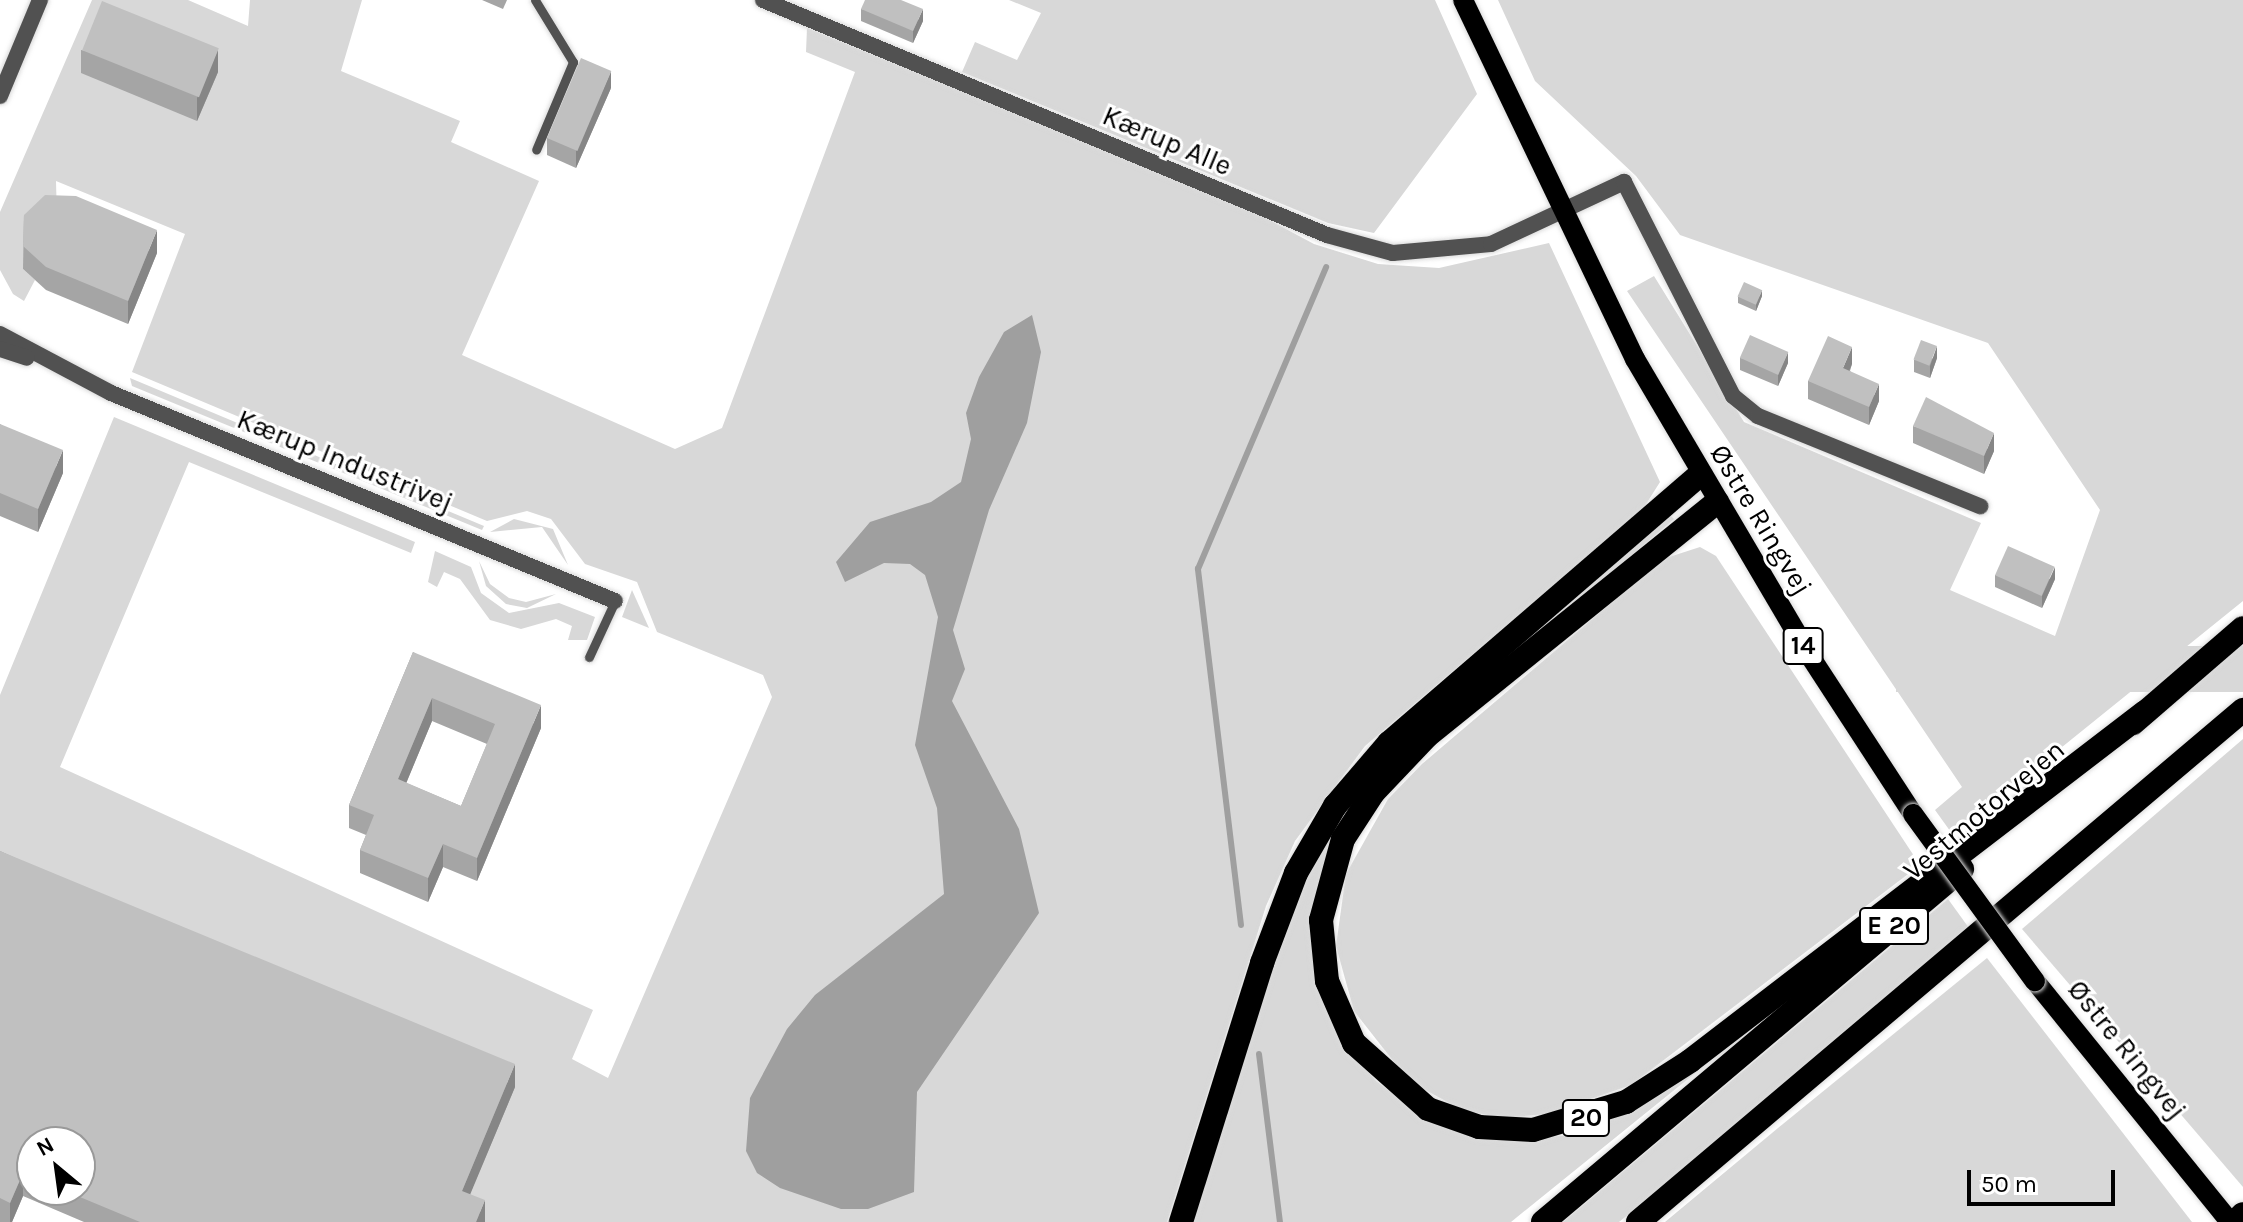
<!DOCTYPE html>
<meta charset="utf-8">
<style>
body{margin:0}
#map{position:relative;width:2243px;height:1222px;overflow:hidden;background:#fff;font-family:Karla,sans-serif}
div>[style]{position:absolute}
.green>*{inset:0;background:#d8d8d8;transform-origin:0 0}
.water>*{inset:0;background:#9f9f9f}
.stream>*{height:6px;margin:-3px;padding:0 3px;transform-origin:3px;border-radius:3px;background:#9f9f9f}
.roads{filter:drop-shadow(0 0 2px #dbdbdb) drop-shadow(0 0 2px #dbdbdb)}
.service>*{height:9px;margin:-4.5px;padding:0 4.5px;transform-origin:4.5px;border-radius:4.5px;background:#515151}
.minor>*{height:16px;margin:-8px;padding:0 8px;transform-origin:8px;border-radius:8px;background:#515151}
.tertiary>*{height:16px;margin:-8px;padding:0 8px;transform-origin:8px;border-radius:8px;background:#515151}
.primary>*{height:20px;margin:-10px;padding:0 10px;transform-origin:10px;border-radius:10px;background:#000}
.motorway>*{height:24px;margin:-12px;padding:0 12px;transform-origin:12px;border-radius:12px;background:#000}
.bridges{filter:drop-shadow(0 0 2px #dbdbdb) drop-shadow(0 0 2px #dbdbdb)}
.primary-bridge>*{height:20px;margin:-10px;padding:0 10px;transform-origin:10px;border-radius:10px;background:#000}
.wall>*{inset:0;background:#a5a5a5}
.shaded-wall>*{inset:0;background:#868686}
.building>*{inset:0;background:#c0c0c0;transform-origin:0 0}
span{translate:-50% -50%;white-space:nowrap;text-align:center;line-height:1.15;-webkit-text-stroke:6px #fff;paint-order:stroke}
.shield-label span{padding:2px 6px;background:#fff;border:2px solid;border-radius:6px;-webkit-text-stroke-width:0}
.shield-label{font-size:26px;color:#000;font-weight:700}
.street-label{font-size:28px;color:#000}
.north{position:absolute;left:16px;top:1126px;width:80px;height:80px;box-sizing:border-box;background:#fff;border:2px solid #999;border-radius:50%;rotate:331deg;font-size:22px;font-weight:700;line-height:32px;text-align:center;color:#000}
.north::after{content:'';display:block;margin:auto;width:28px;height:36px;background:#000;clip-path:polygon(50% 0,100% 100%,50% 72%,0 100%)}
.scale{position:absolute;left:1967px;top:1170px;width:148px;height:36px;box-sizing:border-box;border:4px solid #000;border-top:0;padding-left:10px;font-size:24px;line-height:28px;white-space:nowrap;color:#000;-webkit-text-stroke:6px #fff;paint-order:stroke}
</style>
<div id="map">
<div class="green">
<i style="clip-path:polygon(92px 0,188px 0,248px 26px,250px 0,362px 0,341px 71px,460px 121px,451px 142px,539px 181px,462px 355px,675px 449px,722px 428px,855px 72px,806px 52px,807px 28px,1245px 207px,1314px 244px,1378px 264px,1439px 268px,1549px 243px,1660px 482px,1643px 509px,1365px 746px,1295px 841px,1266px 906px,1167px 1222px,481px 1222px,462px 1214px,514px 1087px,0 874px,0 695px,114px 417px,415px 542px,411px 553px,189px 462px,60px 767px,593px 1010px,572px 1059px,608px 1078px,772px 697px,763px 675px,657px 632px,637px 582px,585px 564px,551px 519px,527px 511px,487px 521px,132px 372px,185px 234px,56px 181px,57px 219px,23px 269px,35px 280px,24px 301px,13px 294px,0 270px,0 212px)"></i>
<i style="clip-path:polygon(1009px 0,1435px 0,1477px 94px,1374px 233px,1328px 223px,962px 72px,975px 42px,1017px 60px,1041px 13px)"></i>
<i style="clip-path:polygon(1498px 0,2243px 0,2243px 601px,1953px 835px,1935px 810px,1962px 787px,1627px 291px,1654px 276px,1744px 422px,1981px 523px,1950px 590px,2055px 636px,2100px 510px,1988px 343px,1680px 235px,1636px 176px,1535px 81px)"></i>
<i style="clip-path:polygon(130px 378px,484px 526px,482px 530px,132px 386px)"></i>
<i style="clip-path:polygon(1668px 513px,1674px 519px,1410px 744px,1323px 869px,1346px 1045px,1376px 1081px,1429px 1120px,1504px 1140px,1576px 1135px,1720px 1053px,1511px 1222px,1190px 1222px,1279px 940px,1324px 839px,1369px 776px)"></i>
<i style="clip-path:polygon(514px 519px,553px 529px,568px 565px,542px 527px,490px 532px)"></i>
<i style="clip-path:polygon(1700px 547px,1716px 556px,1920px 865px,1631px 1085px,1547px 1114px,1503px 1118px,1462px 1110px,1409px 1081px,1354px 1011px,1336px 946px,1346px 874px,1388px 799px,1422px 764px,1663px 559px)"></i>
<i style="clip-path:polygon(435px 551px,471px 567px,481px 593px,509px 613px,559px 603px,595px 617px,587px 640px,568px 640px,572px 626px,556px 619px,521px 629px,490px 620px,460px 579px,444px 572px,437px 587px,428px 582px)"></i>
<i style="clip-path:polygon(479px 561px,490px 584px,509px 598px,526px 602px,556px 594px,527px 608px,506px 604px,486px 586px)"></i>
<i style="clip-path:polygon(632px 590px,649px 628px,622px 617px)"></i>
<i style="left:2243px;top:646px;width:46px;height:347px;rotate:90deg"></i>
<i style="clip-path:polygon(2243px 739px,2243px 1187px,2022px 929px)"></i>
<i style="clip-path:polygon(1948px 899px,1969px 928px,1734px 1129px,1619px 1222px,1563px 1222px)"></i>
<i style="clip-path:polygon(1987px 958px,2192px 1222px,1665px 1222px,1778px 1128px)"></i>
</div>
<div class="water">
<i style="clip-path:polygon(1032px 315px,1041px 352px,1027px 423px,989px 510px,953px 630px,965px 669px,952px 701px,1019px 829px,1039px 913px,917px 1092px,914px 1192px,868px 1209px,841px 1209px,780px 1188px,757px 1173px,746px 1151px,750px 1098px,787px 1029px,815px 995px,944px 894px,937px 808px,915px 745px,938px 617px,925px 575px,910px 564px,884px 563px,845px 582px,836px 562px,870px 522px,931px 502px,961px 482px,971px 439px,966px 413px,979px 377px,1004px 332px)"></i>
</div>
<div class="stream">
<i style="left:1241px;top:925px;width:359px;rotate:-96.9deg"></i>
<i style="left:1198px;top:569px;width:328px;rotate:-67deg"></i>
<i style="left:1259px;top:1054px;width:169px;rotate:82.9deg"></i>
</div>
<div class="roads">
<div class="service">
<i style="left:535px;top:0;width:73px;rotate:58.5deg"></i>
<i style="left:573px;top:62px;width:95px;rotate:112.8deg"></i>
<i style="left:589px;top:657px;width:62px;rotate:-65.1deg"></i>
</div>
<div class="minor">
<i style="left:763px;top:0;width:611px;rotate:22.62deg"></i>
<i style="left:1327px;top:235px;width:68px;rotate:15.3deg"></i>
<i style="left:1393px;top:253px;width:98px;rotate:-5.2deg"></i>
<i style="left:1491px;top:244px;width:147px;rotate:-25deg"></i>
<i style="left:1624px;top:182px;width:240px;rotate:63deg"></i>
<i style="left:1733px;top:396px;width:32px;rotate:39deg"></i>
<i style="left:1758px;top:416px;width:240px;rotate:22.1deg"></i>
<i style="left:0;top:334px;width:126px;rotate:28deg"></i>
<i style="left:111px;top:393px;width:545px;rotate:22.43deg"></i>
<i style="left:0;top:349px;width:28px;rotate:18deg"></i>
</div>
<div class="tertiary">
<i style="left:0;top:96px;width:104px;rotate:-67.4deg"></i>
</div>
<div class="primary">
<i style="left:1463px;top:0;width:398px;rotate:64.4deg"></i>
<i style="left:1635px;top:359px;width:341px;rotate:59.5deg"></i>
<i style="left:1808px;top:653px;width:192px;rotate:56.9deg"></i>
<i style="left:2035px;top:981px;width:310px;rotate:51deg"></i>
</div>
<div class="motorway">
<i style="left:1717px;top:502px;width:373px;rotate:141.1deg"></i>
<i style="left:1427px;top:736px;width:79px;rotate:133.5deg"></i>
<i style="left:1373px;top:793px;width:55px;rotate:123.1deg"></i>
<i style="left:1343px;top:839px;width:84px;rotate:105.2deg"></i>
<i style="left:1321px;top:920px;width:61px;rotate:84.4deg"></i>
<i style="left:1327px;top:981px;width:68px;rotate:66.5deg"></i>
<i style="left:1354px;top:1043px;width:99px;rotate:41.7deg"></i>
<i style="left:1428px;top:1109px;width:54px;rotate:19.4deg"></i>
<i style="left:1479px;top:1127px;width:54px;rotate:3.2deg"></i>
<i style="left:1533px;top:1130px;width:97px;rotate:-16.8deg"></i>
<i style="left:1626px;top:1102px;width:76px;rotate:-32.6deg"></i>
<i style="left:1690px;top:1061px;width:573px;rotate:-37.49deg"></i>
<i style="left:2133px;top:723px;width:145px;rotate:-40.8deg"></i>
<i style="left:1181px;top:1222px;width:271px;rotate:-72.6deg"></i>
<i style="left:1262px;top:963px;width:96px;rotate:-69.3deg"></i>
<i style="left:1296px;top:873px;width:78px;rotate:-59.8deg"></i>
<i style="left:1335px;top:806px;width:83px;rotate:-49.4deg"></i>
<i style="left:1389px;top:743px;width:411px;rotate:-40.8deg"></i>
<i style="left:1543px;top:1222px;width:548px;rotate:-40.11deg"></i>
<i style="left:1638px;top:1222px;width:793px;rotate:-40.24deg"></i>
<i style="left:2235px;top:1222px;width:11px;rotate:-45deg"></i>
</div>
</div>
<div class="bridges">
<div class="primary-bridge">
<i style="left:1913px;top:814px;width:207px;rotate:53.9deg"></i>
</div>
</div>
<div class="wall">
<i style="clip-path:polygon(482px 0,507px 0,503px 9px)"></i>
<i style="clip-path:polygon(861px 9px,923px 21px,913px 43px,861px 21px)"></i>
<i style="clip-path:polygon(81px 50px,218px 72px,197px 121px,81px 73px)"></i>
<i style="clip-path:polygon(611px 88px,576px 168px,547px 155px,547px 138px)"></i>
<i style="clip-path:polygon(24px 215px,157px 253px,128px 324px,46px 290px,23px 269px)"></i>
<i style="clip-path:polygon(1762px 296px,1756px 311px,1738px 303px,1738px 297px)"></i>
<i style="clip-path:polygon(1740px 358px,1788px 363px,1778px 386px,1740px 370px)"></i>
<i style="clip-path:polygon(1937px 358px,1930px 378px,1914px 372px,1914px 360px)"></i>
<i style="clip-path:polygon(1852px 364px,1850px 371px,1879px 401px,1869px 425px,1808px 399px,1808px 381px)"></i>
<i style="clip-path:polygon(0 424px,63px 473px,38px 532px,0 516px)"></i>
<i style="clip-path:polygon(1913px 426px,1994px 451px,1984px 474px,1913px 443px)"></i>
<i style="clip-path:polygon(1995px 575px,2055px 579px,2042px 608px,1995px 587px)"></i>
<i style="clip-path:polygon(evenodd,413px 652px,541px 728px,477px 881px,443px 867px,428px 902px,360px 873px,360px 850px,366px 835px,349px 828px,349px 805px,413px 652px,432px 721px,487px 744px,461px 806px,406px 783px,432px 721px)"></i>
<i style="clip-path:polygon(evenodd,0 851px,515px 1087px,470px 1194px,485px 1222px,84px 1222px,23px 1196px,12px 1222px,0 1222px,0 851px,32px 1142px,80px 1190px,32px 1190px,32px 1142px)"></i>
</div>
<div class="shaded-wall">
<i style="clip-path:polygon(923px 9px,923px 21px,913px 43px,913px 31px)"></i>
<i style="clip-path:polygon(218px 49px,218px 72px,197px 121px,197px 98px)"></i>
<i style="clip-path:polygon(611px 71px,611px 88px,576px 168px,576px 151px)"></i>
<i style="clip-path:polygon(157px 230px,157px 253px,128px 324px,128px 301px)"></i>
<i style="clip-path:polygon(1762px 290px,1762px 296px,1756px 311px,1756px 305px)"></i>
<i style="clip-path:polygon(1937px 346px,1937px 358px,1930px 378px,1930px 366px)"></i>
<i style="clip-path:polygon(1852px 347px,1852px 364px,1843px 386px,1843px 368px)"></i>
<i style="clip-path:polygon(1788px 352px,1788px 363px,1778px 386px,1778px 374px)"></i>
<i style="clip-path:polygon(1879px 384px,1879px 401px,1869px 425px,1869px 407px)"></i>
<i style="clip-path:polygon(1994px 433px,1994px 451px,1984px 474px,1984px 456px)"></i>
<i style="clip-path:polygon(63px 450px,63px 473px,38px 532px,38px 509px)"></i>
<i style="clip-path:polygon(2055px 567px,2055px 579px,2042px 608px,2042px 596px)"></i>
<i style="clip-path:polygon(432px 698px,432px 721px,398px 803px,398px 779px)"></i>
<i style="clip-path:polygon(541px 705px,541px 728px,477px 881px,477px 858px)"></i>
<i style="clip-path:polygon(443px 844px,443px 867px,428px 902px,428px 878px)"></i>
<i style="clip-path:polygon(515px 1064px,515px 1087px,462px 1214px,462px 1191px)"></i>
<i style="clip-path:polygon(23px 1173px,23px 1196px,12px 1222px,10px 1222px,10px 1203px)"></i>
<i style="clip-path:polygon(485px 1200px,485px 1222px,476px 1222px)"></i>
</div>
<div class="building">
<i style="clip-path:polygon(865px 0,901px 0,923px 9px,913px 31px,861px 9px)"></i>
<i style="left:102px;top:1px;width:126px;height:53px;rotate:22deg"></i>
<i style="left:581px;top:58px;width:33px;height:87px;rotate:23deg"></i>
<i style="clip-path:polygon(45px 195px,76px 196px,157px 230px,128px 301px,46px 267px,23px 246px,24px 215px)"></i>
<i style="left:1744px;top:282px;width:20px;height:16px;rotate:24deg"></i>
<i style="left:1750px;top:335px;width:42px;height:25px;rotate:24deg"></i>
<i style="clip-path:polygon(1828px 336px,1852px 347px,1843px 368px,1879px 384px,1869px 407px,1808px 381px)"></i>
<i style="left:1921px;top:340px;width:17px;height:21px;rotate:21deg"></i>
<i style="clip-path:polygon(1926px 397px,1994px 433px,1984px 456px,1913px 426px)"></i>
<i style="clip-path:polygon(0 424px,63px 450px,38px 509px,0 493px)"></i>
<i style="left:2008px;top:546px;width:51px;height:32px;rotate:24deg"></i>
<i style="clip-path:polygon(evenodd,413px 652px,541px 705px,477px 858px,443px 844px,428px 878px,360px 850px,374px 815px,349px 805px,413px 652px,432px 698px,495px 724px,461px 806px,398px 779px,432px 698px)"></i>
<i style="clip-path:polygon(0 851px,515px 1064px,462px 1191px,485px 1200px,476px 1222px,140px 1222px,63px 1190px,80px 1190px,80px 1142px,32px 1142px,32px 1177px,23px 1173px,10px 1203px,0 1198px)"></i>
</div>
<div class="shield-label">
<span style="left:1803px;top:646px">14</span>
<span style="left:1894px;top:926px">E 20</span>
<span style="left:1586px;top:1118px">20</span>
</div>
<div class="street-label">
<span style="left:1167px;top:141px;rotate:23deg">Kærup Alle</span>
<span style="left:345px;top:461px;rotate:22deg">Kærup Industrivej</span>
<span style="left:1761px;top:520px;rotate:59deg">Østre Ringvej</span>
<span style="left:1984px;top:810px;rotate:-40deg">Vestmotorvejen</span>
<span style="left:2127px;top:1050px;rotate:51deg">Østre Ringvej</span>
</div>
<div class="north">N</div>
<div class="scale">50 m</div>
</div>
